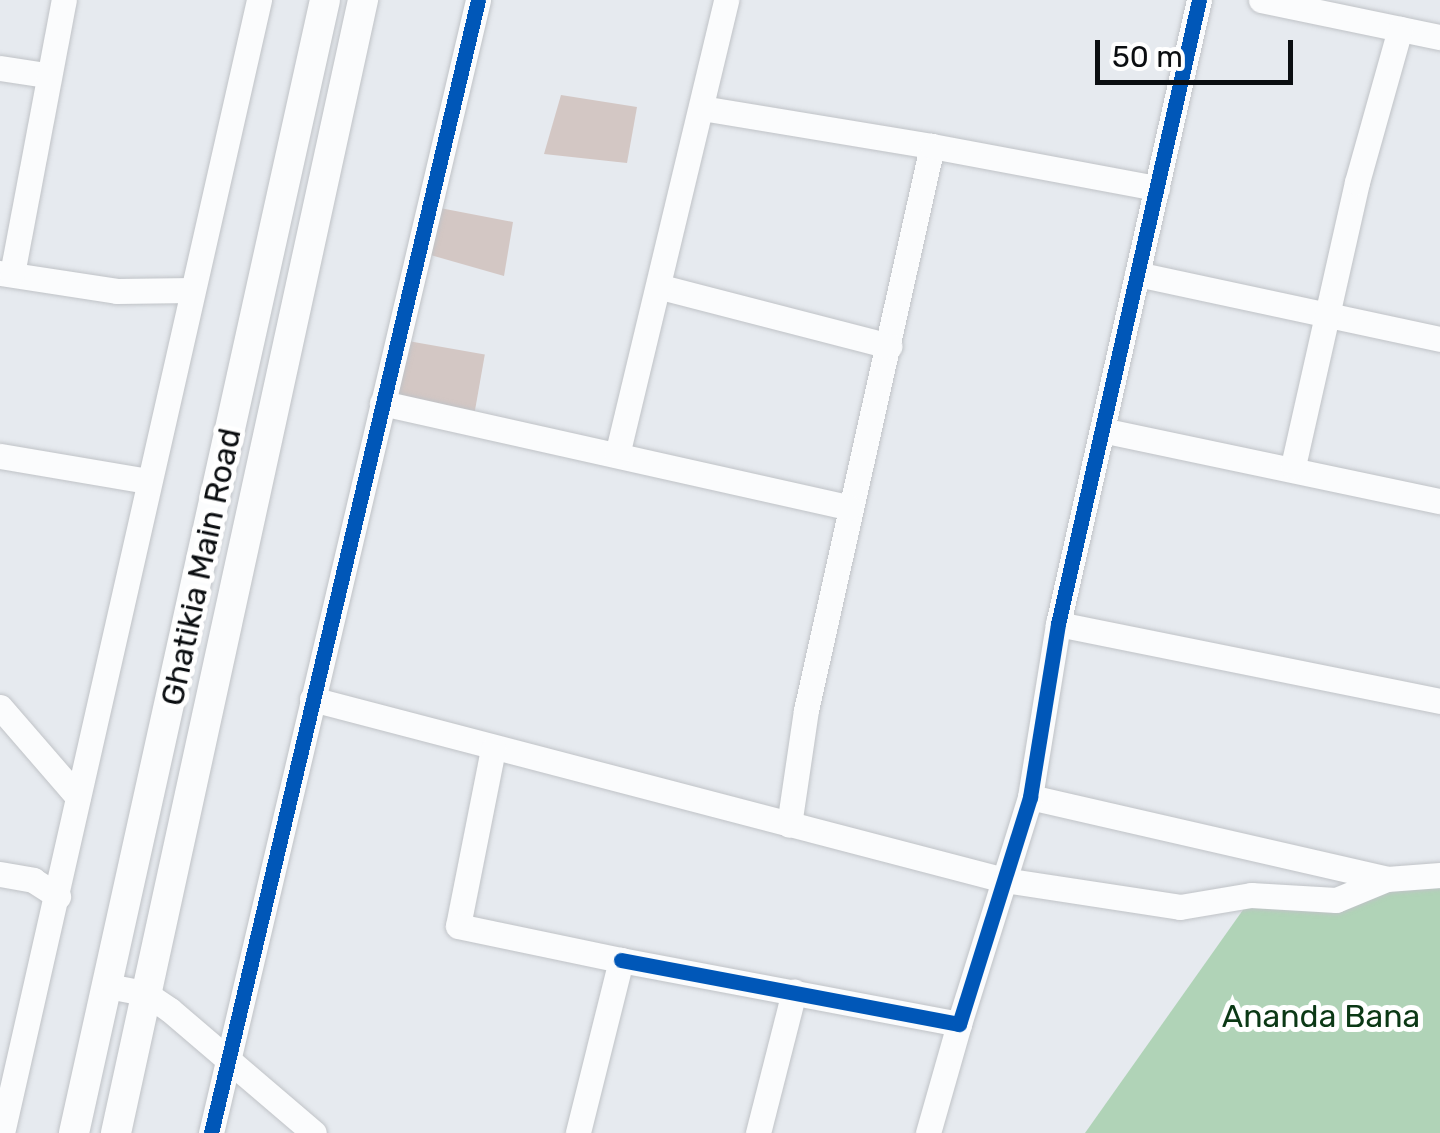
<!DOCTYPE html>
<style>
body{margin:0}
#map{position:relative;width:1440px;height:1133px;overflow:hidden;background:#e6eaef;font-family:Rubik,sans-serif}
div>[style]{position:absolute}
.forest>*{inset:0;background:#b0d3b7}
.building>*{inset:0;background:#d3c7c4;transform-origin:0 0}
.roads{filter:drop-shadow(0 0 2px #c0c3c7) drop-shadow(0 0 2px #c0c3c7)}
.minor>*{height:25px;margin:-12.5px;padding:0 12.5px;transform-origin:12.5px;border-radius:12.5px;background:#fbfcfd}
.tertiary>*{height:30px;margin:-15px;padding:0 15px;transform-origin:15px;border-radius:15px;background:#fbfcfd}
.cycleway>*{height:15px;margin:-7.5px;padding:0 7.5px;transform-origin:7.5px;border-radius:7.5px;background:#0057b8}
span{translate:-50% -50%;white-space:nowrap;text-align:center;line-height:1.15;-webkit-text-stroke:10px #fff;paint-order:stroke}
.street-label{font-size:32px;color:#0b0e11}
.park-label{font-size:32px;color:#0b3815}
.scale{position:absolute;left:1095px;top:40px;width:198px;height:45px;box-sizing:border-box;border:5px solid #0b0e11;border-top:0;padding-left:12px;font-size:30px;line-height:35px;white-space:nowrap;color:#0b0e11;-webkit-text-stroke:8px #fff;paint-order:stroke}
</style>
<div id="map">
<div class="forest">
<i style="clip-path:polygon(1440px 881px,1440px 1133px,1085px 1133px,1245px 907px)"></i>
</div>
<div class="building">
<i style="clip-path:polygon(561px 95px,637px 107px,627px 163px,544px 154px)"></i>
<i style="clip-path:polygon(440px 208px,513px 222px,504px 276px,427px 254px)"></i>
<i style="left:408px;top:341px;width:78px;height:57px;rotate:10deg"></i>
</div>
<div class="roads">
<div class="minor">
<i style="left:1261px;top:0;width:183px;rotate:11.7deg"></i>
<i style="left:0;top:68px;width:47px;rotate:8.7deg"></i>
<i style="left:702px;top:108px;width:233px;rotate:9.4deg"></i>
<i style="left:932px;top:146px;width:578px;rotate:102.59deg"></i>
<i style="left:806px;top:710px;width:116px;rotate:98.4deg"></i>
<i style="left:932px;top:146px;width:229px;rotate:10.6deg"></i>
<i style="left:0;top:273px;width:118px;rotate:8.7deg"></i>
<i style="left:117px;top:291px;width:75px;rotate:-0.8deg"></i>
<i style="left:12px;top:274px;width:279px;rotate:-79.3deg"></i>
<i style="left:1137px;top:274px;width:310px;rotate:12.1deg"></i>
<i style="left:661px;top:287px;width:236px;rotate:14.5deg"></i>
<i style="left:382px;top:403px;width:478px;rotate:12.6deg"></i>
<i style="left:1102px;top:430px;width:345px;rotate:11.9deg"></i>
<i style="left:617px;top:455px;width:468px;rotate:-76.5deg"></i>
<i style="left:0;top:456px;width:150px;rotate:9.6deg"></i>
<i style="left:1293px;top:466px;width:291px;rotate:-77.3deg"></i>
<i style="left:1357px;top:182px;width:159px;rotate:-74.3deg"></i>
<i style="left:1058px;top:624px;width:390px;rotate:11.4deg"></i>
<i style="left:312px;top:699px;width:715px;rotate:14.66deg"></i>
<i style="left:1004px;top:880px;width:178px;rotate:8.7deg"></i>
<i style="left:1180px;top:907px;width:72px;rotate:-9.6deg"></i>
<i style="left:1251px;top:895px;width:85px;rotate:3.4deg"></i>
<i style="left:1336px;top:900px;width:55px;rotate:-22.4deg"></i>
<i style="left:0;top:707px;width:119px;rotate:49.1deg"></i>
<i style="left:493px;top:749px;width:180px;rotate:101.2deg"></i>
<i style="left:458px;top:926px;width:167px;rotate:11.8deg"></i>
<i style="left:621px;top:960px;width:178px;rotate:104deg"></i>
<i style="left:1030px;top:797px;width:366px;rotate:12.9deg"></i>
<i style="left:1387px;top:879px;width:53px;rotate:-4.3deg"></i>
<i style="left:0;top:874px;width:34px;rotate:10deg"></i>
<i style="left:33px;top:880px;width:30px;rotate:33deg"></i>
<i style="left:621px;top:960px;width:344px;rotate:10.7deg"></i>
<i style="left:959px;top:1024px;width:238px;rotate:-72.6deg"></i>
<i style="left:1030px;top:797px;width:175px;rotate:-80.8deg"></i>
<i style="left:1058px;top:624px;width:640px;rotate:-77.27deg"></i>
<i style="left:108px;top:986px;width:38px;rotate:11deg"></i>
<i style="left:145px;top:993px;width:30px;rotate:34deg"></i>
<i style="left:170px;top:1010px;width:189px;rotate:40.5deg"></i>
<i style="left:2px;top:1133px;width:1162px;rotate:-77.22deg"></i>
<i style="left:211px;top:1133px;width:1164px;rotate:-76.74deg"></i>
<i style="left:758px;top:1133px;width:146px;rotate:-75.7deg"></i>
<i style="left:928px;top:1133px;width:113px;rotate:-74.1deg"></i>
</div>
<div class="tertiary">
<i style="left:74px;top:1133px;width:1160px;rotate:-77.51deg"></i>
<i style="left:116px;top:1133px;width:1160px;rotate:-77.7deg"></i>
</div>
</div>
<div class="cycleway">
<i style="left:621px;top:960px;width:344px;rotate:10.7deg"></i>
<i style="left:959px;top:1024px;width:238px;rotate:-72.6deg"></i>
<i style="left:1030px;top:797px;width:175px;rotate:-80.8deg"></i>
<i style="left:1058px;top:624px;width:640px;rotate:-77.27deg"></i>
<i style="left:211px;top:1133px;width:1164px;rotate:-76.74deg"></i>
</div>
<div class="street-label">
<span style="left:201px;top:567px;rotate:-78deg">Ghatikia Main Road</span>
</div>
<div class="park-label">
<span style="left:1321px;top:1016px">Ananda Bana</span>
</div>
<div class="scale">50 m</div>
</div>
